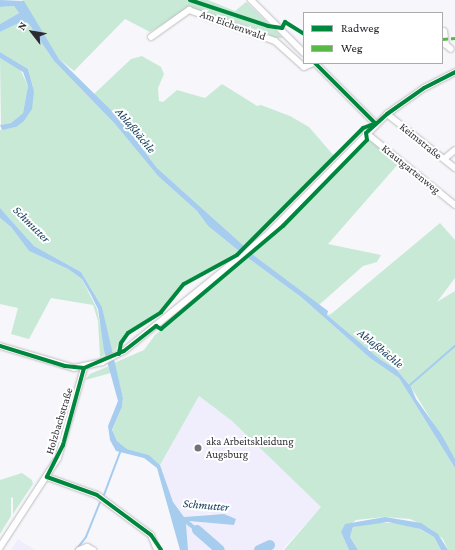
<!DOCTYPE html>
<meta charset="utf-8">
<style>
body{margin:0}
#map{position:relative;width:455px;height:550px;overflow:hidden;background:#f7f7fb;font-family:"Crimson Pro",serif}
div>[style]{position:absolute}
.built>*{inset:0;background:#f0eefc}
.green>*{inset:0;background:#c8e9d6}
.water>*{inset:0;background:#a6ccee}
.stream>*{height:1.5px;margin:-0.75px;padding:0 0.75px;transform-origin:0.75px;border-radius:0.75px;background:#a6ccee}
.river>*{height:10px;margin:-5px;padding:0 5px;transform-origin:5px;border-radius:5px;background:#a6ccee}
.roads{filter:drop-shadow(0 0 1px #bdbcc1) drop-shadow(0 0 1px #bdbcc1)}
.minor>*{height:6px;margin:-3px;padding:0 3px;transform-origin:3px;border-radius:3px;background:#fefefe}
.quiet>*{height:3px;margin-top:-1.5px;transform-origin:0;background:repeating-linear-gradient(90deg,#58b947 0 6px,transparent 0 9px)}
.cycleway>*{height:4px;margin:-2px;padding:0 2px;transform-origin:2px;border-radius:2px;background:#00873e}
.dots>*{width:11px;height:11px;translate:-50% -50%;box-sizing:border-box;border:2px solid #fff;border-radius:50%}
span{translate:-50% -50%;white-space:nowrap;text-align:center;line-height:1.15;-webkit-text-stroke:4px #fff;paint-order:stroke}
.street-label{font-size:11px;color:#2c2b32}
.poi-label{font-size:11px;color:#2c2b32}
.left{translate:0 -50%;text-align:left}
.water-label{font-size:12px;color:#0e3756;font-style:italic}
.legend{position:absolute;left:303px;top:12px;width:140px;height:52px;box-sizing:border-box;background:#fff;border:1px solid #abaaad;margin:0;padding:5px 7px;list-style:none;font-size:12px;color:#2c2b32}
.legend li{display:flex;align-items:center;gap:8px;height:20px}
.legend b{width:20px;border:1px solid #abaaad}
.north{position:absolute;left:12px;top:12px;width:40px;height:40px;-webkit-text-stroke:3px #fff;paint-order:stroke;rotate:301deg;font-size:11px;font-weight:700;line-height:16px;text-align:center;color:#2c2b32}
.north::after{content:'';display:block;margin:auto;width:14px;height:18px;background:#2c2b32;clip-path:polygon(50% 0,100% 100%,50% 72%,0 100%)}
</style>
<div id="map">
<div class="built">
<i style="clip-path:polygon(199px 396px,232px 421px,321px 507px,282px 550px,188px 550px,184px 530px,185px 524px,189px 526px,188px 521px,234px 525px,236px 519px,211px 514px,184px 517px,173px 502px,160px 465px)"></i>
<i style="clip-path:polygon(18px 539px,35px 550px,11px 550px)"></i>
</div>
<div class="green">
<i style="clip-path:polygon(22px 0,208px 0,235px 11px,246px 2px,283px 38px,275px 38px,262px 31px,189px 8px,150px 32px,125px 19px,74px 71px,59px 59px)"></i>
<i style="clip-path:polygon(14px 6px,19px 13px,0 24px,0 7px)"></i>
<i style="clip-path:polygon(23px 21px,29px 24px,54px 61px,115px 124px,158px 176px,197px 211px,208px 226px,239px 251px,183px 284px,160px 311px,127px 332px,116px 349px,111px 352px,102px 307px,81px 272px,34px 246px,0 208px,0 130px,16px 127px,34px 91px,28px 69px,0 52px,0 32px)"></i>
<i style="clip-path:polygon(142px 56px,161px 67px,164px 74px,158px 88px,159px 101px,163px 102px,177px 90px,205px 98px,222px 84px,257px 106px,261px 105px,290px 116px,309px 127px,335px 157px,244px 246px,157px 168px,120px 119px,94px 94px,131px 59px)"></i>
<i style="clip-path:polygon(0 58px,20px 69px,28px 86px,23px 113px,11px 123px,1px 125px)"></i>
<i style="clip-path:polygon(368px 140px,371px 140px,399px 163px,328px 244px,381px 255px,377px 262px,363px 266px,319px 305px,252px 254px,284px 227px)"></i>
<i style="clip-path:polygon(0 218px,11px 227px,29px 251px,68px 269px,82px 279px,97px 309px,106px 354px,100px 357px,98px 321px,93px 305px,51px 298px,29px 339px,11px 334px,18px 308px,0 304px)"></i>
<i style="clip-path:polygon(440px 223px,455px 240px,455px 278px,437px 302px,455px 291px,455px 459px,411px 387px,396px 369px,381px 360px,327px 315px,331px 314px)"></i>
<i style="clip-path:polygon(248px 258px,301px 297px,370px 358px,399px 378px,455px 468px,455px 550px,448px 550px,443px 539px,429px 528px,410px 519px,385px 517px,356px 520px,341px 532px,349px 550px,284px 550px,321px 507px,232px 421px,199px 396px,160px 465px,149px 455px,127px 449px,117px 441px,112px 431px,122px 407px,123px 398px,114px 363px,144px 350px,155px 335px)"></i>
<i style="clip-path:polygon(109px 366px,111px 373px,85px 380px,90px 374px)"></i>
<i style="clip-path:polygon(22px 473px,32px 480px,33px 484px,13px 514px,13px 498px,11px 497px,11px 516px,0 534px,0 480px)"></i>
<i style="clip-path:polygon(372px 523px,398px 523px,419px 529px,434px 537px,441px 550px,358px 550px,350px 537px,353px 527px)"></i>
</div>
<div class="water">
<i style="clip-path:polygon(0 0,24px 1px,59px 59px,120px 119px,157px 168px,244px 246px,239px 251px,208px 226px,197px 211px,158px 176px,115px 124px,54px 61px,29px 24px,23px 21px,0 32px,0 24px,19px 13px,14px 6px,0 7px)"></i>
<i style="clip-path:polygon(0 52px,28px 69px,34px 91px,32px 109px,24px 121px,16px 127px,2px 130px,0 125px,11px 123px,23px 113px,28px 86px,23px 72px,0 58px)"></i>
<i style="clip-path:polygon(0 208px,34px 246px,81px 272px,102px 307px,123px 398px,122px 407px,112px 430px,117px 441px,127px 449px,149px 455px,160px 465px,173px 502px,184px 517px,224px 514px,236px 519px,234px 525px,189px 521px,208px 537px,206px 540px,186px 524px,188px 550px,180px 550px,157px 468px,144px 458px,116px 451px,110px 440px,108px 426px,118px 401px,104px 350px,98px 309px,90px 293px,82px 279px,68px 269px,29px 251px,11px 227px,0 218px)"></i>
<i style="clip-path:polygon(252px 254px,328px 311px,327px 315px,381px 360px,396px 369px,411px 387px,416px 399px,441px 434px,455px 459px,455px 468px,399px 378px,370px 358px,301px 297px,248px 258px)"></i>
<i style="clip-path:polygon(385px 517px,421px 523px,438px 534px,448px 550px,441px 550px,434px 537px,420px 529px,388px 522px,353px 527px,350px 537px,358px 550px,349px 550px,341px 532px,345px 524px)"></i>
</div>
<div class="stream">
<i style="left:410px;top:385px;width:60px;rotate:-40.9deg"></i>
<i style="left:104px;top:495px;width:48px;rotate:-69.3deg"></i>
<i style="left:76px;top:550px;width:16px;rotate:-52deg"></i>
<i style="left:86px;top:537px;width:37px;rotate:-68deg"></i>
</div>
<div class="river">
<i style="left:197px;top:530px;width:30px;rotate:41deg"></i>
<i style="left:259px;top:550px;width:12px;rotate:-24deg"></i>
</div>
<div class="roads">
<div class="minor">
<i style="left:251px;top:0;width:75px;rotate:45deg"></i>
<i style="left:444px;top:31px;width:14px;rotate:82deg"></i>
<i style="left:446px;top:45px;width:6px;rotate:39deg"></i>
<i style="left:151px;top:37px;width:47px;rotate:-35.4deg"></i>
<i style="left:189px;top:10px;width:91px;rotate:19.8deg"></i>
<i style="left:275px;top:41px;width:39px;rotate:42deg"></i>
<i style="left:304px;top:67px;width:10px;rotate:-24deg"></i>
<i style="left:315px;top:63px;width:86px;rotate:45deg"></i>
<i style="left:387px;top:114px;width:87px;rotate:38.5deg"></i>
<i style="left:366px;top:133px;width:114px;rotate:39deg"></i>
<i style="left:444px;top:159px;width:14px;rotate:-39deg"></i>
<i style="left:0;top:346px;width:77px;rotate:16.6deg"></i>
<i style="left:74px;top:368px;width:29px;rotate:-12deg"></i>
<i style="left:102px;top:362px;width:25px;rotate:-27deg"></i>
<i style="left:124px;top:351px;width:181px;rotate:-39deg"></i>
<i style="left:265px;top:237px;width:173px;rotate:-45.2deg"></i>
<i style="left:387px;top:114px;width:45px;rotate:-35.1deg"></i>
<i style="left:424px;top:88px;width:35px;rotate:-27deg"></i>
<i style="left:47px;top:477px;width:53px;rotate:19.8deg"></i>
<i style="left:97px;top:495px;width:67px;rotate:36.5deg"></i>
<i style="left:151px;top:535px;width:16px;rotate:68deg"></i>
<i style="left:0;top:547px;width:106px;rotate:-56.9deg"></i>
<i style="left:58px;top:458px;width:94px;rotate:-73.9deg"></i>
<i style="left:79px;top:550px;width:9px;rotate:-21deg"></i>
<i style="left:87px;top:547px;width:7px;rotate:27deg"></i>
</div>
</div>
<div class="quiet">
<i style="left:442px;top:39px;width:13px;rotate:-4deg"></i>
</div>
<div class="cycleway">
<i style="left:190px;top:0;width:82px;rotate:18.4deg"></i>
<i style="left:268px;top:26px;width:14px;rotate:8deg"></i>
<i style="left:282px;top:28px;width:7px;rotate:-63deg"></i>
<i style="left:285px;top:22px;width:22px;rotate:32deg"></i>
<i style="left:315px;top:63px;width:86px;rotate:45deg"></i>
<i style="left:0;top:346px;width:68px;rotate:17.1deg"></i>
<i style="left:65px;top:366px;width:19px;rotate:6deg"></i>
<i style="left:84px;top:368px;width:43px;rotate:-23deg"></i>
<i style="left:124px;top:351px;width:41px;rotate:-38deg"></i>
<i style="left:156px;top:326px;width:6px;rotate:31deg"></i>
<i style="left:161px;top:329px;width:160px;rotate:-40.2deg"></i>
<i style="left:283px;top:226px;width:120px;rotate:-45.7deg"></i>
<i style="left:367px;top:140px;width:7px;rotate:-98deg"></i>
<i style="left:366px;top:133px;width:28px;rotate:-42deg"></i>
<i style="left:387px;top:114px;width:45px;rotate:-35.1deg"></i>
<i style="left:424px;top:88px;width:35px;rotate:-27deg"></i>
<i style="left:119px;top:354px;width:11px;rotate:-80deg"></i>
<i style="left:121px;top:343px;width:12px;rotate:-55deg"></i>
<i style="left:128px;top:333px;width:39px;rotate:-32deg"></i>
<i style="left:161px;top:312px;width:36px;rotate:-51deg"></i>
<i style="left:184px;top:284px;width:60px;rotate:-28.7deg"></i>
<i style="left:237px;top:255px;width:179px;rotate:-45.2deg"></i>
<i style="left:363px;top:128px;width:9px;rotate:-21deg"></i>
<i style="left:84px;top:368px;width:80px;rotate:105.3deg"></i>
<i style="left:63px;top:445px;width:36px;rotate:117deg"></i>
<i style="left:47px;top:477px;width:53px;rotate:19.8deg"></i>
<i style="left:97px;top:495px;width:67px;rotate:36.5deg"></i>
<i style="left:151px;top:535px;width:18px;rotate:56deg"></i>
</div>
<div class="dots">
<i style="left:198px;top:448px;background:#737278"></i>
</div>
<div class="street-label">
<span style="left:233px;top:25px;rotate:20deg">Am Eichenwald</span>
<span style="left:421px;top:141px;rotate:39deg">Keimstraße</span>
<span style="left:411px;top:169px;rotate:39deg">Krautgartenweg</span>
<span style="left:59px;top:421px;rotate:-73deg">Holzbachstraße</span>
</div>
<div class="poi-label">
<span class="left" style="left:206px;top:448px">aka Arbeitskleidung<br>Augsburg</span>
</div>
<div class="water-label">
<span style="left:135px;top:131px;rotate:50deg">Ablaßbächle</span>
<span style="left:31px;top:225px;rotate:45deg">Schmutter</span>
<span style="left:380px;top:349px;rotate:39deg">Ablaßbächle</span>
<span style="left:206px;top:506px;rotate:5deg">Schmutter</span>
</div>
<ul class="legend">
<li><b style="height:5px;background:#00873e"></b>Radweg</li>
<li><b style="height:5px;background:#58b947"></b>Weg</li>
</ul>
<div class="north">N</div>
</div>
